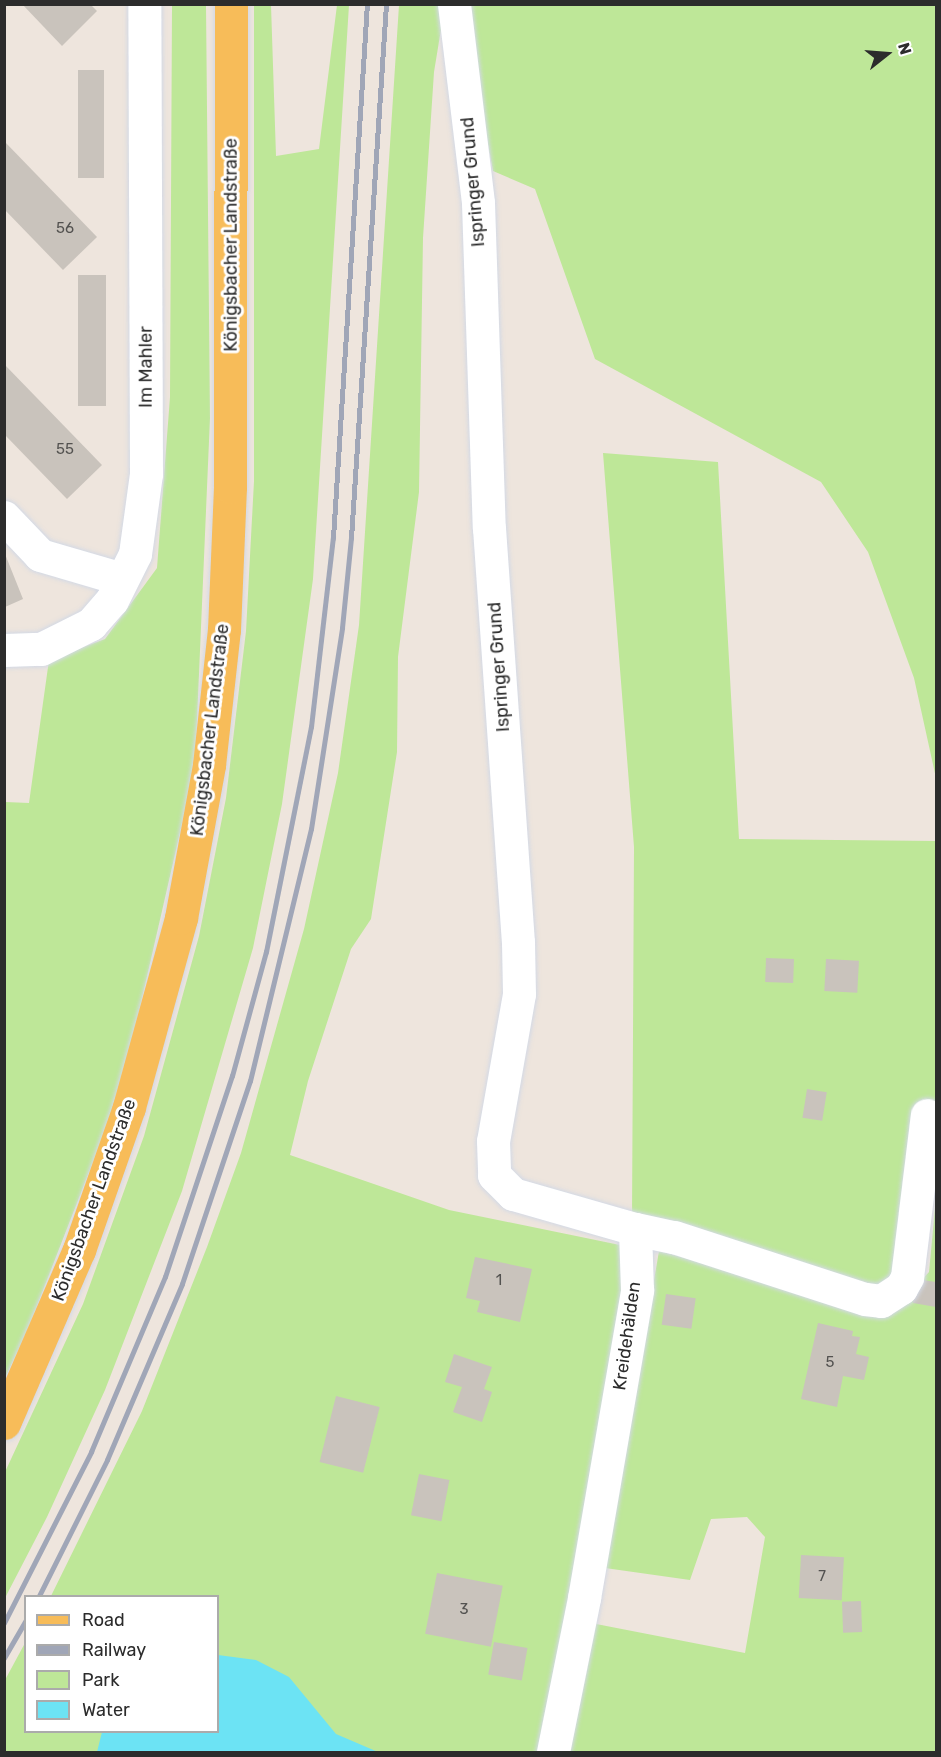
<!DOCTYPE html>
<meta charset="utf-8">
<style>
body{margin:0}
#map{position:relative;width:941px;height:1757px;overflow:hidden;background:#eee5dd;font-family:Rubik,sans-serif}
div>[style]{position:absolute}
.green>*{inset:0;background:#bee798}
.water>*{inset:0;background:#6ce3f4}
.building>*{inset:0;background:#c9c3bc;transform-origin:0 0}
.roads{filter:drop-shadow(0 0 2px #d3d9e5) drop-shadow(0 0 2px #d3d9e5)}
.minor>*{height:33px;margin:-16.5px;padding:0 16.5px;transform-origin:16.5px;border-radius:16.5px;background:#fff}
.major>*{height:33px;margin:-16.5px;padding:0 16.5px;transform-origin:16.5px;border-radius:16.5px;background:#f7bc59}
.rail>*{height:4.5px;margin:-2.25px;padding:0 2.25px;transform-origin:2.25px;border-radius:2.25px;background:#a0a6b7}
span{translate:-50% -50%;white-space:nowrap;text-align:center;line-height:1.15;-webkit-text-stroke:6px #fff;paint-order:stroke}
.number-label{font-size:15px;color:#535250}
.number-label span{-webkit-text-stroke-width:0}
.street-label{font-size:18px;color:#2c2c2c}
.frame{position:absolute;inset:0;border:6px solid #2c2c2c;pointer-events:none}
.legend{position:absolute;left:24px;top:1595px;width:195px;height:138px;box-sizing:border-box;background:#fff;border:2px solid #ababab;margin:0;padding:8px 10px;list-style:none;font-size:18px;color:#2c2c2c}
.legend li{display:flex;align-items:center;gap:12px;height:30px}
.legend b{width:30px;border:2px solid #ababab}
.north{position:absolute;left:857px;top:24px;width:60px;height:60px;-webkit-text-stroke:4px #fff;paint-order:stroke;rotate:73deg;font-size:16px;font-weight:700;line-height:24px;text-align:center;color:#2c2c2c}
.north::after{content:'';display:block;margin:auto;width:21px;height:27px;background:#2c2c2c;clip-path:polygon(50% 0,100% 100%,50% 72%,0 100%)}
</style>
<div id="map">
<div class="green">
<i style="clip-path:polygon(172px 5px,206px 5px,210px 418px,195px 767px,121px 1090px,26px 1334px,5px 1378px,5px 802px,29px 803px,49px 660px,105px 639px,157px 568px,170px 397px)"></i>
<i style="clip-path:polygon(254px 5px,271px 5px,276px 156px,319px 149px,337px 5px,349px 5px,313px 579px,282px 804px,253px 948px,182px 1191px,105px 1390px,47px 1517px,5px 1598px,5px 1472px,83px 1304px,144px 1136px,199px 936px,226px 798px,246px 631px,254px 481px)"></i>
<i style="clip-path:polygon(399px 5px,445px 5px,434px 72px,423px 238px,419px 492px,398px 657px,397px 752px,371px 919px,351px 949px,308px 1081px,290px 1155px,449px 1210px,620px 1245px,624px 1301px,542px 1752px,5px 1752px,5px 1680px,25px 1643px,26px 1732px,218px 1732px,218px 1596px,51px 1596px,142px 1411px,207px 1247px,241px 1153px,304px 929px,338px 773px,359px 625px)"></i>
<i style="clip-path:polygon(467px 5px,936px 5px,936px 778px,914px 678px,868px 552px,821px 482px,595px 359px,535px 189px,493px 171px,466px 24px)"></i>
<i style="clip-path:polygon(603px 453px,718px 462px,739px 839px,936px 841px,936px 1109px,895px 1275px,881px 1292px,632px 1218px,634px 847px)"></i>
<i style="clip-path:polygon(936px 1197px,936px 1752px,570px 1752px,591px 1623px,745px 1653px,765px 1537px,747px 1517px,711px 1519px,690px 1580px,605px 1568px,659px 1251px,890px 1314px,929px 1272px)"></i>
</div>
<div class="water">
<i style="clip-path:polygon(218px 1655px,256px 1660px,289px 1677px,336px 1734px,378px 1752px,97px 1752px,102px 1732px,218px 1732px)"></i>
</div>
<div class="building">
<i style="clip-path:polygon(22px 4px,90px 4px,97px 11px,62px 46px)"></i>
<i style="left:78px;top:70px;width:26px;height:108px"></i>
<i style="clip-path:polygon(4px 141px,97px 237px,63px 270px,4px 209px)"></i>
<i style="left:78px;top:275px;width:28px;height:131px"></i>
<i style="clip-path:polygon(4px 364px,102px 465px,67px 499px,4px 434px)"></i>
<i style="clip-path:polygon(5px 554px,23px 599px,5px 607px)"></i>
<i style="left:766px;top:958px;width:28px;height:24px;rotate:2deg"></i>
<i style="left:826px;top:959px;width:33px;height:32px;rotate:3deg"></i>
<i style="left:807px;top:1089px;width:20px;height:29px;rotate:9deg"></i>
<i style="clip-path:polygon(475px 1257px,532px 1269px,520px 1322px,477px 1312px,480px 1301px,466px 1298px)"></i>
<i style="clip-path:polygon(916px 1279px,936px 1282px,936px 1307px,913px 1303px)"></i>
<i style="left:666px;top:1294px;width:30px;height:31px;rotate:8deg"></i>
<i style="clip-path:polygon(818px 1323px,853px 1331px,852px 1336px,860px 1337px,856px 1354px,869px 1357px,864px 1380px,843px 1376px,837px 1407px,801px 1399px)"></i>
<i style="clip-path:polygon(454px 1354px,492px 1367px,484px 1389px,492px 1392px,482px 1422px,453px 1412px,462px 1387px,445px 1382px)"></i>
<i style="left:336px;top:1396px;width:45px;height:68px;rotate:14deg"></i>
<i style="left:419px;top:1474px;width:31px;height:42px;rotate:11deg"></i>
<i style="left:801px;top:1555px;width:43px;height:43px;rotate:3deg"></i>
<i style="left:437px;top:1573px;width:67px;height:62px;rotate:11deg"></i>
<i style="left:861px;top:1601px;width:31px;height:19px;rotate:88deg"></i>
<i style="left:494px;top:1642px;width:34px;height:33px;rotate:10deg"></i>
</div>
<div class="roads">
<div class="minor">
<i style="left:454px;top:4px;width:200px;rotate:83.1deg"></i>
<i style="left:478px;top:203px;width:325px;rotate:88.1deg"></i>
<i style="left:489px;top:528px;width:415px;rotate:86deg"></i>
<i style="left:518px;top:942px;width:52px;rotate:88.9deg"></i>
<i style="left:519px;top:994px;width:149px;rotate:100deg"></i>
<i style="left:493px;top:1141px;width:34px;rotate:88deg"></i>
<i style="left:494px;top:1175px;width:27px;rotate:45deg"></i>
<i style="left:513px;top:1194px;width:127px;rotate:16deg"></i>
<i style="left:635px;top:1229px;width:40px;rotate:12deg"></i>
<i style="left:674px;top:1237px;width:201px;rotate:18deg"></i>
<i style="left:865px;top:1299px;width:16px;rotate:7deg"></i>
<i style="left:881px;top:1301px;width:24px;rotate:-33deg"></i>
<i style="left:901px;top:1288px;width:13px;rotate:-61deg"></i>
<i style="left:907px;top:1277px;width:163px;rotate:-83deg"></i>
<i style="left:4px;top:517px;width:52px;rotate:46.5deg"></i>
<i style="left:40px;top:555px;width:85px;rotate:16.3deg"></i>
<i style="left:4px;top:650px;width:37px;rotate:-2deg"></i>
<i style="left:41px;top:649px;width:56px;rotate:-26.6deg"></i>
<i style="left:91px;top:624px;width:32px;rotate:-49deg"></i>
<i style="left:112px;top:600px;width:51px;rotate:-63.4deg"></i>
<i style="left:135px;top:554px;width:81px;rotate:-82.2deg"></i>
<i style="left:146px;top:474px;width:470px;rotate:-90.2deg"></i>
<i style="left:553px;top:1752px;width:157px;rotate:-78.6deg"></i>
<i style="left:584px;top:1598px;width:313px;rotate:-80.2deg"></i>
<i style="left:637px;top:1290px;width:61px;rotate:-91.9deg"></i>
</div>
<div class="major">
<i style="left:4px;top:1423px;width:189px;rotate:-66.6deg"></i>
<i style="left:79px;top:1250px;width:151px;rotate:-70.7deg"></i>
<i style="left:129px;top:1107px;width:196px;rotate:-74.6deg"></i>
<i style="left:181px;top:918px;width:156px;rotate:-79.6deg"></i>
<i style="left:209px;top:765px;width:136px;rotate:-83.7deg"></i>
<i style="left:224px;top:630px;width:143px;rotate:-87.6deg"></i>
<i style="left:230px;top:487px;width:483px;rotate:-89.9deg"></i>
</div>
</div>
<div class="rail">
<i style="left:39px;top:1596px;width:152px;rotate:-63.4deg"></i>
<i style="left:107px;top:1460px;width:191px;rotate:-66.9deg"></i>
<i style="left:182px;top:1284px;width:214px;rotate:-71.5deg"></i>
<i style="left:250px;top:1081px;width:259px;rotate:-76.4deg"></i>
<i style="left:311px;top:829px;width:203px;rotate:-81.2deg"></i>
<i style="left:342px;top:628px;width:90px;rotate:-84.3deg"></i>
<i style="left:351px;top:538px;width:535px;rotate:-86.25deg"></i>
<i style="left:4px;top:1623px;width:192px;rotate:-63deg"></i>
<i style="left:91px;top:1452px;width:190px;rotate:-67.1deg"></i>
<i style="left:165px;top:1277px;width:212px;rotate:-71.6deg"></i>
<i style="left:232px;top:1076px;width:129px;rotate:-74.7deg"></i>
<i style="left:266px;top:952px;width:229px;rotate:-78.7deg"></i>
<i style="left:311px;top:727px;width:190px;rotate:-83.4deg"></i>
<i style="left:333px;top:538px;width:535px;rotate:-86.36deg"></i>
<i style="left:4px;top:1658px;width:44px;rotate:-59.9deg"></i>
</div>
<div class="number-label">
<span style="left:65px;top:229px">56</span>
<span style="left:65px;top:450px">55</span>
<span style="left:499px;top:1281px">1</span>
<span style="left:830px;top:1363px">5</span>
<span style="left:822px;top:1577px">7</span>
<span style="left:464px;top:1610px">3</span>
</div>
<div class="street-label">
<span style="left:473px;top:182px;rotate:-95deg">Ispringer Grund</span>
<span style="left:231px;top:245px;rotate:-90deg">Königsbacher Landstraße</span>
<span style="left:146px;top:367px;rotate:-90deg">Im Mahler</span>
<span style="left:499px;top:667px;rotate:-94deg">Ispringer Grund</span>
<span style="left:210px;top:730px;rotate:-83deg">Königsbacher Landstraße</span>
<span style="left:94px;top:1200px;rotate:-70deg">Königsbacher Landstraße</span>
<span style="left:627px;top:1336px;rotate:-82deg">Kreidehälden</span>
</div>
<div class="frame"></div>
<ul class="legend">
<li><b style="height:8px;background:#f7bc59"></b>Road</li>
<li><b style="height:8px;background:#a0a6b7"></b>Railway</li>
<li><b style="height:16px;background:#bee798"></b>Park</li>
<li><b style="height:16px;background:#6ce3f4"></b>Water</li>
</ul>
<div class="north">N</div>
</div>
